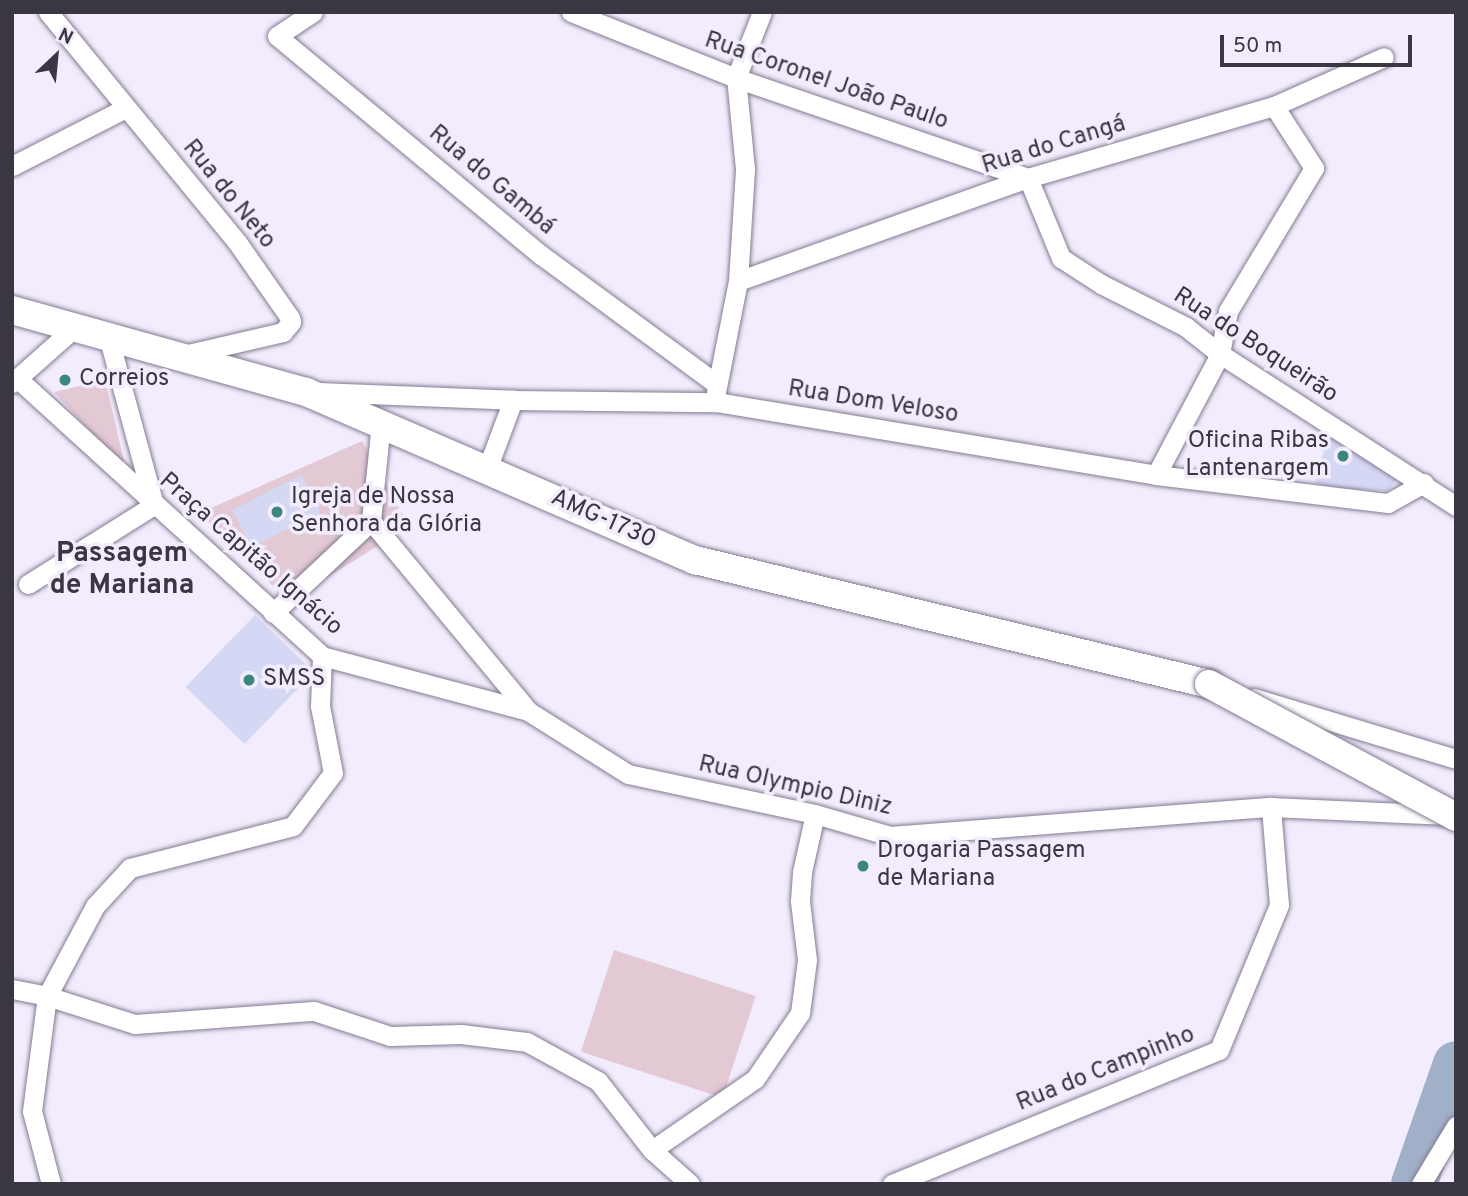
<!DOCTYPE html>
<meta charset="utf-8">
<style>
body{margin:0}
#map{position:relative;width:1468px;height:1196px;overflow:hidden;background:#f2ecfc;font-family:Overpass,sans-serif}
div>[style]{position:absolute}
.green>*{inset:0;background:#e2c9d4;transform-origin:0 0}
.river>*{height:46px;margin:-23px;padding:0 23px;transform-origin:23px;border-radius:23px;background:#9fb0c8}
.building>*{inset:0;background:#d5d8f5;transform-origin:0 0}
.roads{filter:drop-shadow(0 0 2px #847a92) drop-shadow(0 0 2px #847a92)}
.minor>*{height:19px;margin:-9.5px;padding:0 9.5px;transform-origin:9.5px;border-radius:9.5px;background:#fff}
.secondary>*{height:28px;margin:-14px;padding:0 14px;transform-origin:14px;border-radius:14px;background:#fff}
.bridges{filter:drop-shadow(0 0 2px #847a92) drop-shadow(0 0 2px #847a92)}
.secondary-bridge>*{height:28px;margin:-14px;padding:0 14px;transform-origin:14px;border-radius:14px;background:#fff}
.dots>*{width:19px;height:19px;translate:-50% -50%;box-sizing:border-box;border:4px solid #f2ecfc;border-radius:50%}
span{translate:-50% -50%;white-space:nowrap;text-align:center;line-height:1.15;-webkit-text-stroke:7px #f2ecfc;paint-order:stroke}
.street-label{font-size:24px;color:#3b3742}
.poi-label{font-size:24px;color:#3b3742}
.left{translate:0 -50%;text-align:left}
.right{translate:-100% -50%;text-align:right}
.quarter-label{font-size:28px;color:#3b3742;font-weight:700}
.frame{position:absolute;inset:0;border:14px solid #3b3742;pointer-events:none}
.north{position:absolute;left:21px;top:21px;width:70px;height:70px;-webkit-text-stroke:5px #f2ecfc;paint-order:stroke;rotate:26deg;font-size:19px;font-weight:700;line-height:28px;text-align:center;color:#3b3742}
.north::after{content:'';display:block;margin:auto;width:24px;height:32px;background:#3b3742;clip-path:polygon(50% 0,100% 100%,50% 72%,0 100%)}
.scale{position:absolute;left:1220px;top:35px;width:192px;height:32px;box-sizing:border-box;border:4px solid #3b3742;border-top:0;padding-left:9px;font-size:21px;line-height:24px;white-space:nowrap;color:#3b3742;-webkit-text-stroke:5px #f2ecfc;paint-order:stroke}
</style>
<div id="map">
<div class="green">
<i style="clip-path:polygon(105px 380px,124px 461px,119px 463px,54px 392px)"></i>
<i style="clip-path:polygon(362px 441px,409px 526px,289px 602px,200px 513px)"></i>
<i style="left:614px;top:950px;width:149px;height:107px;rotate:18deg"></i>
</div>
<div class="river">
<i style="left:1414px;top:1184px;width:127px;rotate:-70.7deg"></i>
</div>
<div class="building">
<i style="clip-path:polygon(1328px 435px,1399px 477px,1388px 491px,1339px 488px,1315px 483px)"></i>
<i style="left:301px;top:475px;width:42px;height:77px;rotate:63deg"></i>
<i style="left:255px;top:615px;width:82px;height:100px;rotate:44deg"></i>
</div>
<div class="roads">
<div class="minor">
<i style="left:48px;top:12px;width:298px;rotate:50.6deg"></i>
<i style="left:237px;top:242px;width:93px;rotate:55.1deg"></i>
<i style="left:290px;top:318px;width:4px;rotate:76deg"></i>
<i style="left:291px;top:322px;width:13px;rotate:129deg"></i>
<i style="left:283px;top:332px;width:102px;rotate:166.9deg"></i>
<i style="left:313px;top:12px;width:43px;rotate:146.3deg"></i>
<i style="left:277px;top:36px;width:343px;rotate:39.7deg"></i>
<i style="left:541px;top:255px;width:216px;rotate:36.3deg"></i>
<i style="left:571px;top:12px;width:178px;rotate:21.8deg"></i>
<i style="left:736px;top:78px;width:309px;rotate:18.9deg"></i>
<i style="left:1028px;top:178px;width:87px;rotate:67.6deg"></i>
<i style="left:1061px;top:258px;width:48px;rotate:33deg"></i>
<i style="left:1101px;top:284px;width:95px;rotate:26.8deg"></i>
<i style="left:1186px;top:327px;width:43px;rotate:38.5deg"></i>
<i style="left:1220px;top:354px;width:281px;rotate:32.8deg"></i>
<i style="left:12px;top:166px;width:126px;rotate:-27deg"></i>
<i style="left:738px;top:281px;width:308px;rotate:-19.6deg"></i>
<i style="left:1028px;top:178px;width:256px;rotate:-16.3deg"></i>
<i style="left:1274px;top:106px;width:120px;rotate:-24deg"></i>
<i style="left:19px;top:380px;width:410px;rotate:42.3deg"></i>
<i style="left:322px;top:656px;width:213px;rotate:14.9deg"></i>
<i style="left:12px;top:383px;width:83px;rotate:-41.6deg"></i>
<i style="left:318px;top:392px;width:195px;rotate:2.3deg"></i>
<i style="left:513px;top:400px;width:203px;rotate:0.6deg"></i>
<i style="left:716px;top:402px;width:446px;rotate:9.4deg"></i>
<i style="left:1156px;top:475px;width:234px;rotate:6.9deg"></i>
<i style="left:1388px;top:503px;width:41px;rotate:-29.1deg"></i>
<i style="left:716px;top:392px;width:113px;rotate:-78.8deg"></i>
<i style="left:738px;top:281px;width:112px;rotate:-86.4deg"></i>
<i style="left:745px;top:169px;width:91px;rotate:-95.6deg"></i>
<i style="left:736px;top:78px;width:71px;rotate:-68.5deg"></i>
<i style="left:381px;top:422px;width:100px;rotate:95.8deg"></i>
<i style="left:371px;top:521px;width:246px;rotate:50.4deg"></i>
<i style="left:528px;top:711px;width:118px;rotate:32.2deg"></i>
<i style="left:628px;top:774px;width:191px;rotate:12.1deg"></i>
<i style="left:815px;top:814px;width:78px;rotate:16.3deg"></i>
<i style="left:890px;top:836px;width:382px;rotate:-4.4deg"></i>
<i style="left:1271px;top:807px;width:173px;rotate:2.6deg"></i>
<i style="left:487px;top:469px;width:74px;rotate:-69.4deg"></i>
<i style="left:1156px;top:475px;width:137px;rotate:-62.1deg"></i>
<i style="left:1220px;top:354px;width:44px;rotate:-79.5deg"></i>
<i style="left:1228px;top:311px;width:167px;rotate:-59deg"></i>
<i style="left:1314px;top:168px;width:74px;rotate:-122.8deg"></i>
<i style="left:28px;top:584px;width:149px;rotate:-32.1deg"></i>
<i style="left:154px;top:505px;width:172px;rotate:-105.2deg"></i>
<i style="left:273px;top:613px;width:134px;rotate:-43.2deg"></i>
<i style="left:1254px;top:698px;width:211px;rotate:16.8deg"></i>
<i style="left:12px;top:989px;width:36px;rotate:11deg"></i>
<i style="left:47px;top:996px;width:92px;rotate:17.7deg"></i>
<i style="left:135px;top:1024px;width:179px;rotate:-4.2deg"></i>
<i style="left:314px;top:1011px;width:80px;rotate:18.2deg"></i>
<i style="left:390px;top:1036px;width:71px;rotate:-1.6deg"></i>
<i style="left:461px;top:1034px;width:66px;rotate:6.9deg"></i>
<i style="left:527px;top:1042px;width:81px;rotate:28.8deg"></i>
<i style="left:598px;top:1081px;width:88px;rotate:52deg"></i>
<i style="left:652px;top:1150px;width:51px;rotate:41.8deg"></i>
<i style="left:652px;top:1150px;width:125px;rotate:-34.6deg"></i>
<i style="left:755px;top:1079px;width:80px;rotate:-55.7deg"></i>
<i style="left:800px;top:1013px;width:53px;rotate:-82.5deg"></i>
<i style="left:807px;top:960px;width:59px;rotate:-96.8deg"></i>
<i style="left:800px;top:901px;width:29px;rotate:-86deg"></i>
<i style="left:802px;top:872px;width:59px;rotate:-77.4deg"></i>
<i style="left:51px;top:1184px;width:75px;rotate:-104.6deg"></i>
<i style="left:32px;top:1111px;width:116px;rotate:-82.6deg"></i>
<i style="left:47px;top:996px;width:102px;rotate:-61.9deg"></i>
<i style="left:95px;top:906px;width:52px;rotate:-47.4deg"></i>
<i style="left:130px;top:868px;width:168px;rotate:-14.4deg"></i>
<i style="left:293px;top:826px;width:66px;rotate:-53deg"></i>
<i style="left:333px;top:773px;width:68px;rotate:-101deg"></i>
<i style="left:320px;top:706px;width:50px;rotate:-87.7deg"></i>
<i style="left:892px;top:1184px;width:353px;rotate:-22.3deg"></i>
<i style="left:1219px;top:1050px;width:157px;rotate:-67.5deg"></i>
<i style="left:1279px;top:905px;width:98px;rotate:-94.7deg"></i>
<i style="left:1421px;top:1184px;width:68px;rotate:-58.9deg"></i>
</div>
<div class="secondary">
<i style="left:12px;top:310px;width:305px;rotate:15.6deg"></i>
<i style="left:306px;top:392px;width:424px;rotate:23.4deg"></i>
<i style="left:695px;top:560px;width:529px;rotate:13.56deg"></i>
</div>
</div>
<div class="bridges">
<div class="secondary-bridge">
<i style="left:1209px;top:684px;width:281px;rotate:28.3deg"></i>
</div>
</div>
<div class="dots">
<i style="left:65px;top:380px;background:#3d8580"></i>
<i style="left:1343px;top:456px;background:#3d8580"></i>
<i style="left:277px;top:512px;background:#3d8580"></i>
<i style="left:249px;top:680px;background:#3d8580"></i>
<i style="left:863px;top:866px;background:#3d8580"></i>
</div>
<div class="street-label">
<span style="left:826px;top:82px;rotate:19deg">Rua Coronel João Paulo</span>
<span style="left:1054px;top:146px;rotate:-17deg">Rua do Cangá</span>
<span style="left:491px;top:181px;rotate:40deg">Rua do Gambá</span>
<span style="left:228px;top:195px;rotate:51deg">Rua do Neto</span>
<span style="left:1255px;top:346px;rotate:33deg">Rua do Boqueirão</span>
<span style="left:873px;top:403px;rotate:9deg">Rua Dom Veloso</span>
<span style="left:603px;top:520px;rotate:24deg">AMG-1730</span>
<span style="left:250px;top:555px;rotate:41deg">Praça Capitão Ignácio</span>
<span style="left:795px;top:787px;rotate:13deg">Rua Olympio Diniz</span>
<span style="left:1106px;top:1070px;rotate:-22deg">Rua do Campinho</span>
</div>
<div class="poi-label">
<span class="left" style="left:79px;top:380px">Correios</span>
<span class="right" style="left:1329px;top:456px">Oficina Ribas<br>Lantenargem</span>
<span class="left" style="left:291px;top:512px">Igreja de Nossa<br>Senhora da Glória</span>
<span class="left" style="left:263px;top:680px">SMSS</span>
<span class="left" style="left:877px;top:866px">Drogaria Passagem<br>de Mariana</span>
</div>
<div class="quarter-label">
<span style="left:122px;top:570px">Passagem<br>de Mariana</span>
</div>
<div class="frame"></div>
<div class="north">N</div>
<div class="scale">50 m</div>
</div>
